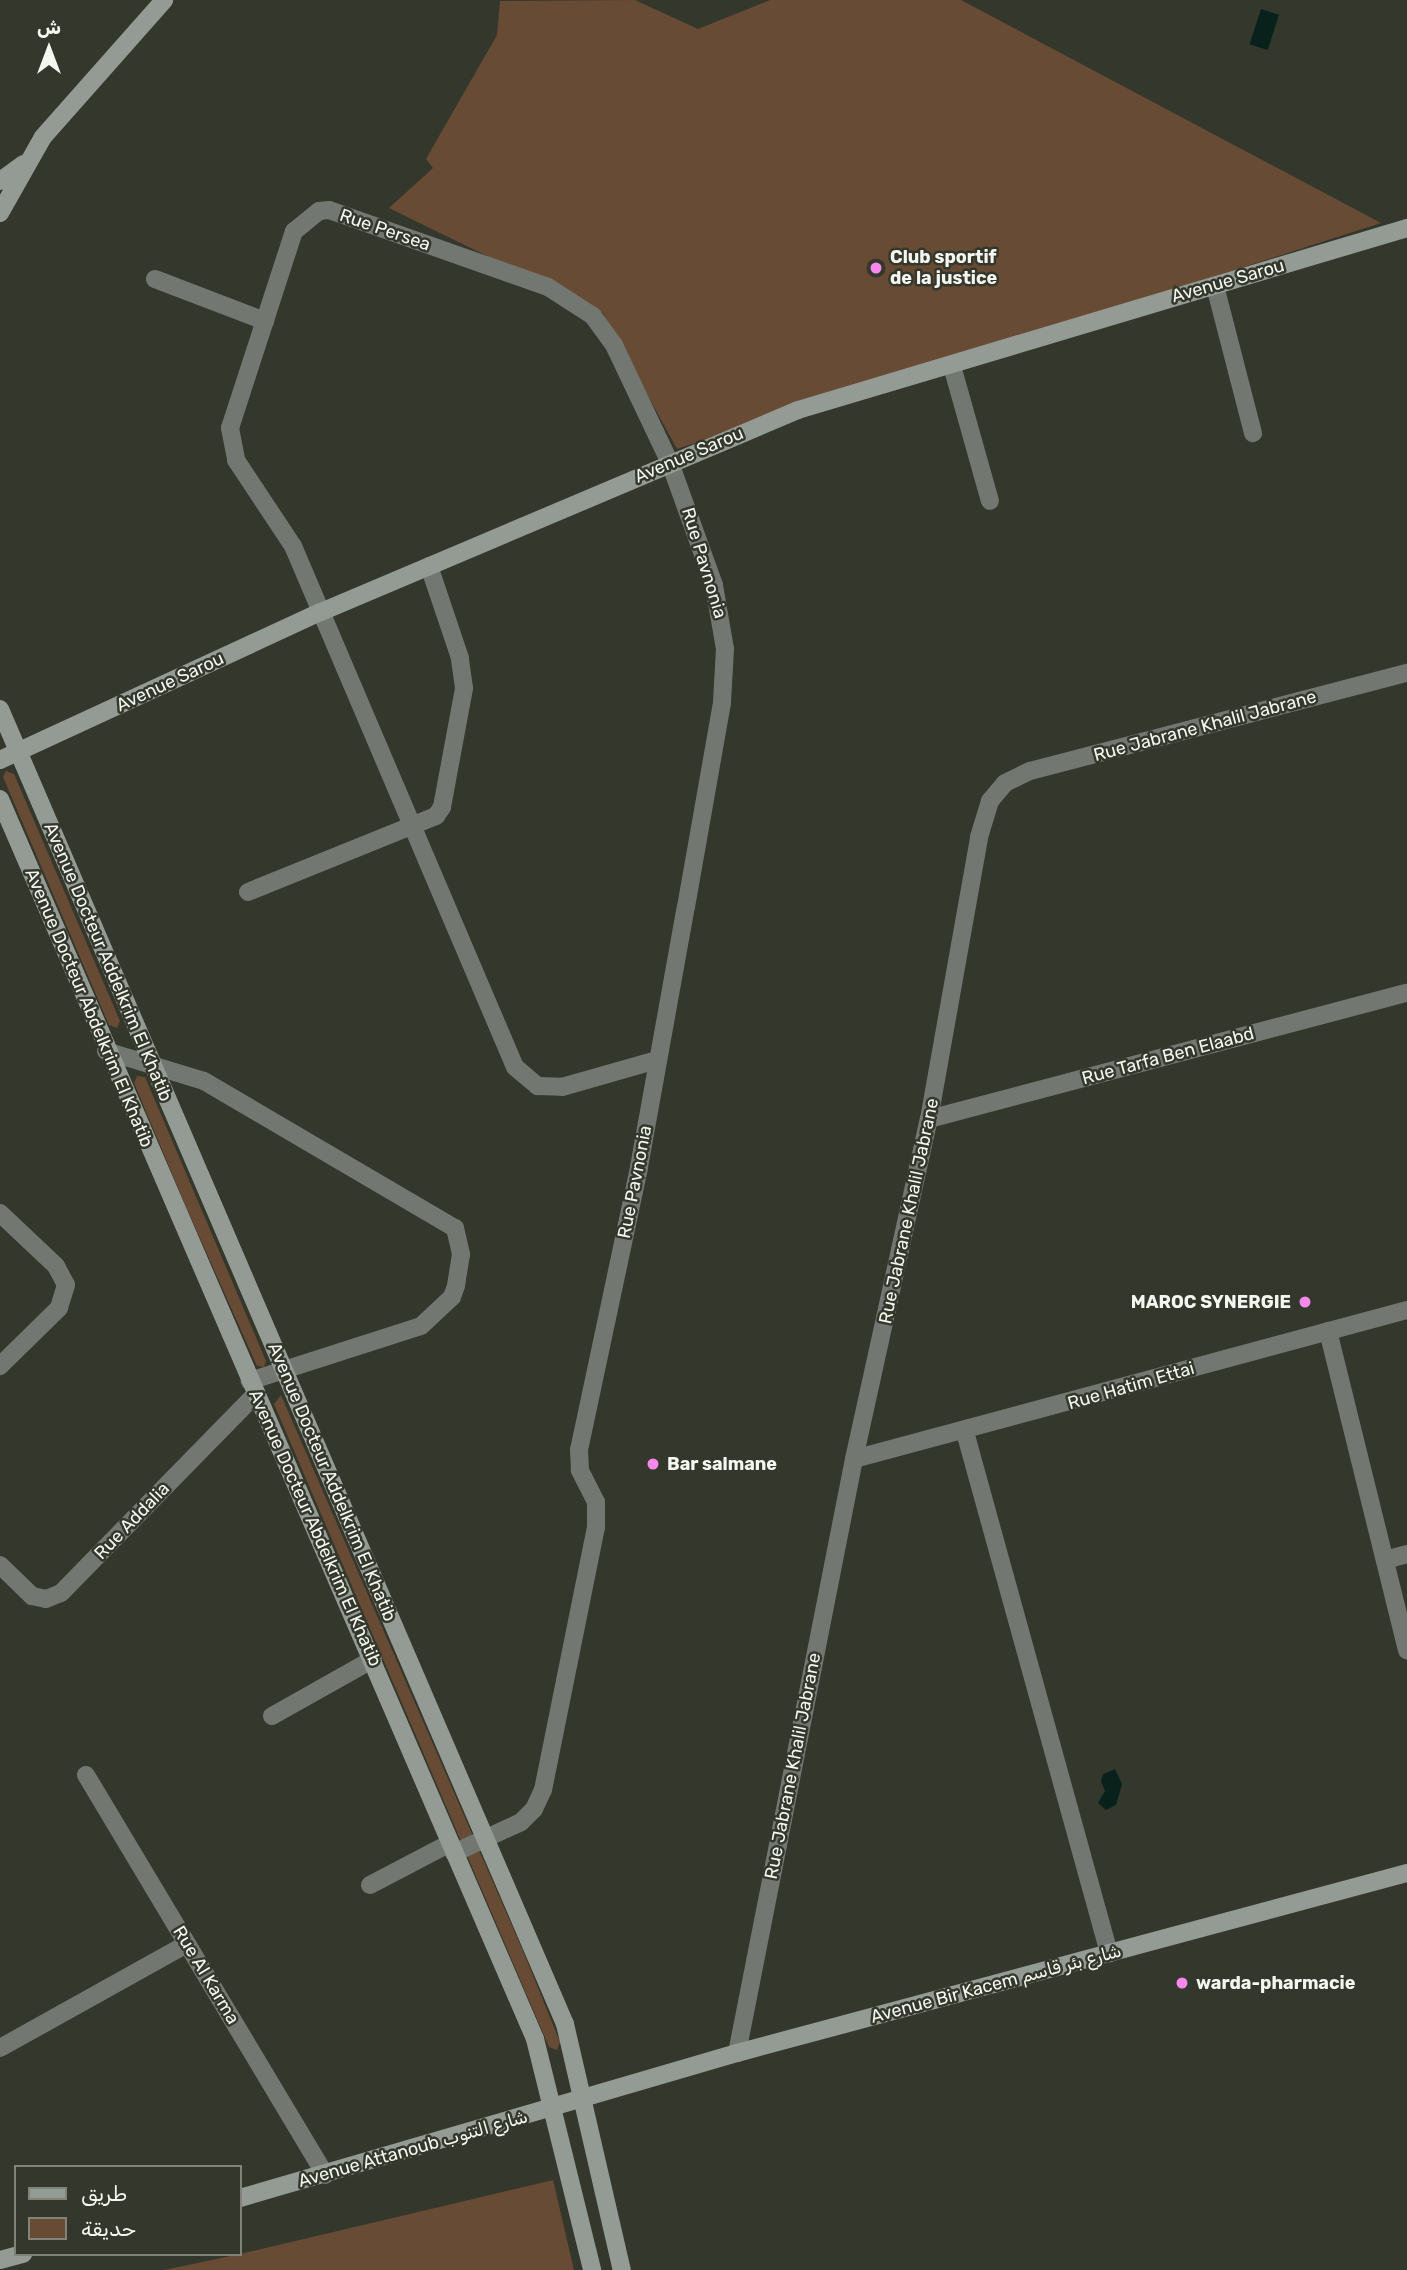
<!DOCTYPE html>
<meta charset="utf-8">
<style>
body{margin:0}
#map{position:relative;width:1407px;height:2270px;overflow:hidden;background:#34372b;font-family:Rubik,"Noto Sans Arabic",sans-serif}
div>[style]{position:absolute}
.green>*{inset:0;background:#674b35}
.water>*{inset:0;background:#09211b;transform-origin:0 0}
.street>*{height:18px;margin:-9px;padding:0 9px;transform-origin:9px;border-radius:9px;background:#727772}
.secondary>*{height:18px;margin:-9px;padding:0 9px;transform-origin:9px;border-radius:9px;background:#949b94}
.dots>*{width:19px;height:19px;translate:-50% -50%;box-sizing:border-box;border:4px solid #34372b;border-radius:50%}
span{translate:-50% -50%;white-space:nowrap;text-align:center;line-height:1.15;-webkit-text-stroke:5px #34372b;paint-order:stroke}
.street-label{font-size:18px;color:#f4f6ef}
.poi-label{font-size:18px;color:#f4f6ef;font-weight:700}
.left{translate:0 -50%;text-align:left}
.right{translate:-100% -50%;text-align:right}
.legend{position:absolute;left:14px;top:2165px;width:228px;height:91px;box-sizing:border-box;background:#34372b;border:2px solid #818379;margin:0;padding:9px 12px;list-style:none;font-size:21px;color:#f4f6ef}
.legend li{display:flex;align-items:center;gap:14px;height:35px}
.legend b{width:35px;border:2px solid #818379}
.north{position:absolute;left:14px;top:14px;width:70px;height:70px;-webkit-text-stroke:5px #34372b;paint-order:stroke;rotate:0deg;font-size:19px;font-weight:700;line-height:28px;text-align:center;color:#f4f6ef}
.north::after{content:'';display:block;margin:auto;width:24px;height:32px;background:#f4f6ef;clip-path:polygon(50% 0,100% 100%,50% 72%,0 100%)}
</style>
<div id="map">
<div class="green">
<i style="clip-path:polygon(635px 0,698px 29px,770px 0,961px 0,1381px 223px,677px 449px,603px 313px,389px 208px,433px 168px,426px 159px,497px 35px,500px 1px)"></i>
<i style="clip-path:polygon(6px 771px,14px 774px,120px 1021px,117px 1028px,109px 1025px,3px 777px)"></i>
<i style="clip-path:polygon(137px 1076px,145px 1077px,266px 1361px,264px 1367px,257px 1366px,187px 1209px,134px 1083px)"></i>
<i style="clip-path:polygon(281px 1395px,523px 1951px,560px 2042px,557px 2050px,549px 2047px,274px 1404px)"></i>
<i style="clip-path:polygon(553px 2180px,574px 2270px,164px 2270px,240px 2254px)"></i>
</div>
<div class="water">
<i style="left:1261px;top:9px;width:19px;height:37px;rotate:18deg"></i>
<i style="clip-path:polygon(1115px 1769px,1122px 1784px,1116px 1805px,1106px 1810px,1098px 1803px,1105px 1791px,1101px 1781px,1103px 1774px)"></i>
</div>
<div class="street">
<i style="left:155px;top:279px;width:118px;rotate:20.9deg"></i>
<i style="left:1215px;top:286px;width:152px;rotate:75.5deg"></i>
<i style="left:952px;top:366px;width:140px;rotate:74.3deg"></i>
<i style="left:248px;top:892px;width:203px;rotate:-22deg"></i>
<i style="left:436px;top:816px;width:11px;rotate:-56deg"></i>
<i style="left:442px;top:807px;width:121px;rotate:-79.5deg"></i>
<i style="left:464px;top:688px;width:30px;rotate:-98deg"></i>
<i style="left:460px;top:658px;width:97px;rotate:-108.6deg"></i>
<i style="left:106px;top:1051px;width:102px;rotate:17deg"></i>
<i style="left:204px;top:1081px;width:291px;rotate:30.4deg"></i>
<i style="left:455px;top:1228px;width:27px;rotate:77deg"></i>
<i style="left:461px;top:1254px;width:32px;rotate:99deg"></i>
<i style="left:456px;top:1286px;width:12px;rotate:110deg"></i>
<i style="left:452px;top:1297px;width:42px;rotate:136.9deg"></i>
<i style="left:421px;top:1326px;width:180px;rotate:162.2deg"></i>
<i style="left:929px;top:1119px;width:494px;rotate:-14.8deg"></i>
<i style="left:0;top:1213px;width:77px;rotate:43.4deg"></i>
<i style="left:56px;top:1266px;width:21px;rotate:62deg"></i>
<i style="left:66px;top:1285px;width:24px;rotate:107deg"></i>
<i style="left:59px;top:1308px;width:83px;rotate:135.5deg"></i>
<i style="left:1328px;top:1331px;width:329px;rotate:76.1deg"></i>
<i style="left:965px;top:1432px;width:541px;rotate:74.55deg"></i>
<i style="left:854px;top:1459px;width:573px;rotate:-15.08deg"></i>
<i style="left:1385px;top:1560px;width:23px;rotate:-15deg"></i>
<i style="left:0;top:1565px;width:45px;rotate:44.1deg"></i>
<i style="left:32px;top:1596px;width:14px;rotate:12deg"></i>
<i style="left:46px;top:1599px;width:16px;rotate:-22deg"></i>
<i style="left:61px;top:1593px;width:279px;rotate:-45.6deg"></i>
<i style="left:272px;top:1716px;width:116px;rotate:-29.4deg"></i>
<i style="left:86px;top:1775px;width:466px;rotate:59.1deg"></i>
<i style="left:454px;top:1853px;width:74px;rotate:-24.8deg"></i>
<i style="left:521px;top:1822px;width:18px;rotate:-45deg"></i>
<i style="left:534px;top:1809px;width:21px;rotate:-65deg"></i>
<i style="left:543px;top:1790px;width:267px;rotate:-78.6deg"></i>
<i style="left:596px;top:1528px;width:26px;rotate:-90deg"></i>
<i style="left:596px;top:1502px;width:36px;rotate:-117deg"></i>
<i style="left:580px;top:1470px;width:20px;rotate:-93deg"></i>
<i style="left:579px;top:1450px;width:289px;rotate:-78deg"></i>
<i style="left:639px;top:1167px;width:264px;rotate:-79.8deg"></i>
<i style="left:686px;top:907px;width:208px;rotate:-80deg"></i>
<i style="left:722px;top:702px;width:53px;rotate:-86.8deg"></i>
<i style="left:725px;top:649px;width:65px;rotate:-99.8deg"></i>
<i style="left:714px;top:585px;width:130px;rotate:-109.8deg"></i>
<i style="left:670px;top:463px;width:131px;rotate:-115.4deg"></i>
<i style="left:614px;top:345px;width:36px;rotate:-126deg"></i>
<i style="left:593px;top:316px;width:54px;rotate:-147.2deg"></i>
<i style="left:548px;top:287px;width:232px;rotate:-160.6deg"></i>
<i style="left:329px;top:210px;width:10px;rotate:174deg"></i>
<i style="left:319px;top:211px;width:32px;rotate:141deg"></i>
<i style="left:294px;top:231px;width:207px;rotate:108deg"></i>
<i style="left:230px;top:428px;width:33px;rotate:79deg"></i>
<i style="left:236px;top:460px;width:103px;rotate:56.5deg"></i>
<i style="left:293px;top:546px;width:566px;rotate:66.92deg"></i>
<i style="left:515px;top:1067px;width:30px;rotate:40deg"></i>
<i style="left:538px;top:1086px;width:24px;rotate:2deg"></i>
<i style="left:562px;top:1087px;width:99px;rotate:-15.9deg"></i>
<i style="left:370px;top:1885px;width:90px;rotate:-27.7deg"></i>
<i style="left:0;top:2048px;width:214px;rotate:-29.1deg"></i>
<i style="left:737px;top:2053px;width:605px;rotate:-78.86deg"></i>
<i style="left:854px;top:1459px;width:348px;rotate:-77.6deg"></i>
<i style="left:929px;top:1119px;width:286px;rotate:-79.9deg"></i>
<i style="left:979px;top:837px;width:38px;rotate:-73deg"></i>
<i style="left:990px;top:801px;width:23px;rotate:-50deg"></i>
<i style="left:1005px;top:783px;width:28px;rotate:-26deg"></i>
<i style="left:1030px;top:771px;width:390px;rotate:-14.6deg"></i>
</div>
<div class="secondary">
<i style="left:0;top:181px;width:29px;rotate:-36deg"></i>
<i style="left:0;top:213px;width:87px;rotate:-60.5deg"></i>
<i style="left:43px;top:137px;width:183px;rotate:-48.5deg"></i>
<i style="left:0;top:709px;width:1431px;rotate:66.75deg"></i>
<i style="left:565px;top:2024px;width:253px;rotate:77deg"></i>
<i style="left:0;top:760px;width:353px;rotate:-24.8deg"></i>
<i style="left:321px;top:612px;width:518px;rotate:-22.95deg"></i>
<i style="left:798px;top:410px;width:636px;rotate:-16.64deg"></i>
<i style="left:0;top:799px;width:1350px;rotate:66.66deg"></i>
<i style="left:535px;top:2039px;width:238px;rotate:76.1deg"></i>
<i style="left:240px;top:2198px;width:518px;rotate:-16.26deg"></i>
<i style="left:737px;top:2053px;width:694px;rotate:-15.04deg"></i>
<i style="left:0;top:2260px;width:24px;rotate:-15deg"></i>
</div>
<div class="dots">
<i style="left:876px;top:268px;background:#f788ec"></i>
<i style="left:1305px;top:1302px;background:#f788ec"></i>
<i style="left:653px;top:1464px;background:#f788ec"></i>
<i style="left:1182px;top:1983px;background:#f788ec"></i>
</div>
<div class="street-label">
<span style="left:385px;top:230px;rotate:19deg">Rue Persea</span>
<span style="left:1228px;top:281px;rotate:-16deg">Avenue Sarou</span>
<span style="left:689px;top:455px;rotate:-23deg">Avenue Sarou</span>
<span style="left:704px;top:563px;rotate:73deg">Rue Pavnonia</span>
<span style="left:170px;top:682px;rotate:-25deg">Avenue Sarou</span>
<span style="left:1205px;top:726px;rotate:-15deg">Rue Jabrane Khalil Jabrane</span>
<span style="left:108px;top:962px;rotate:67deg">Avenue Docteur Addelkrim El Khatib</span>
<span style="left:89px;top:1008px;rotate:67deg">Avenue Docteur Abdelkrim El Khatib</span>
<span style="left:1168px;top:1056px;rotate:-15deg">Rue Tarfa Ben Elaabd</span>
<span style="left:635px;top:1182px;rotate:-79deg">Rue Pavnonia</span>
<span style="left:909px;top:1211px;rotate:-78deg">Rue Jabrane Khalil Jabrane</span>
<span style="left:1131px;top:1386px;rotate:-16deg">Rue Hatim Ettai</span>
<span style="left:332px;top:1482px;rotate:67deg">Avenue Docteur Addelkrim El Khatib</span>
<span style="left:132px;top:1521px;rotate:-46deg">Rue Addalia</span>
<span style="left:315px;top:1528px;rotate:66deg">Avenue Docteur Abdelkrim El Khatib</span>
<span style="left:793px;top:1766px;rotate:-79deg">Rue Jabrane Khalil Jabrane</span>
<span style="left:206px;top:1975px;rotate:59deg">Rue Al Karma</span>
<span style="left:996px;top:1984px;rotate:-15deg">Avenue Bir Kacem شارع بئر قاسم</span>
<span style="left:413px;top:2149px;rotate:-16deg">Avenue Attanoub شارع التنوب</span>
</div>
<div class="poi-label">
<span class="left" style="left:890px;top:268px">Club sportif<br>de la justice</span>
<span class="right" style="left:1291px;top:1302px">MAROC SYNERGIE</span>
<span class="left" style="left:667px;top:1464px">Bar salmane</span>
<span class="left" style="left:1196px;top:1983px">warda-pharmacie</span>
</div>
<ul class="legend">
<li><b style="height:9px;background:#949b94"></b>طريق</li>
<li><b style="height:19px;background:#674b35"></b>حديقة</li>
</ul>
<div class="north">ش</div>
</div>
